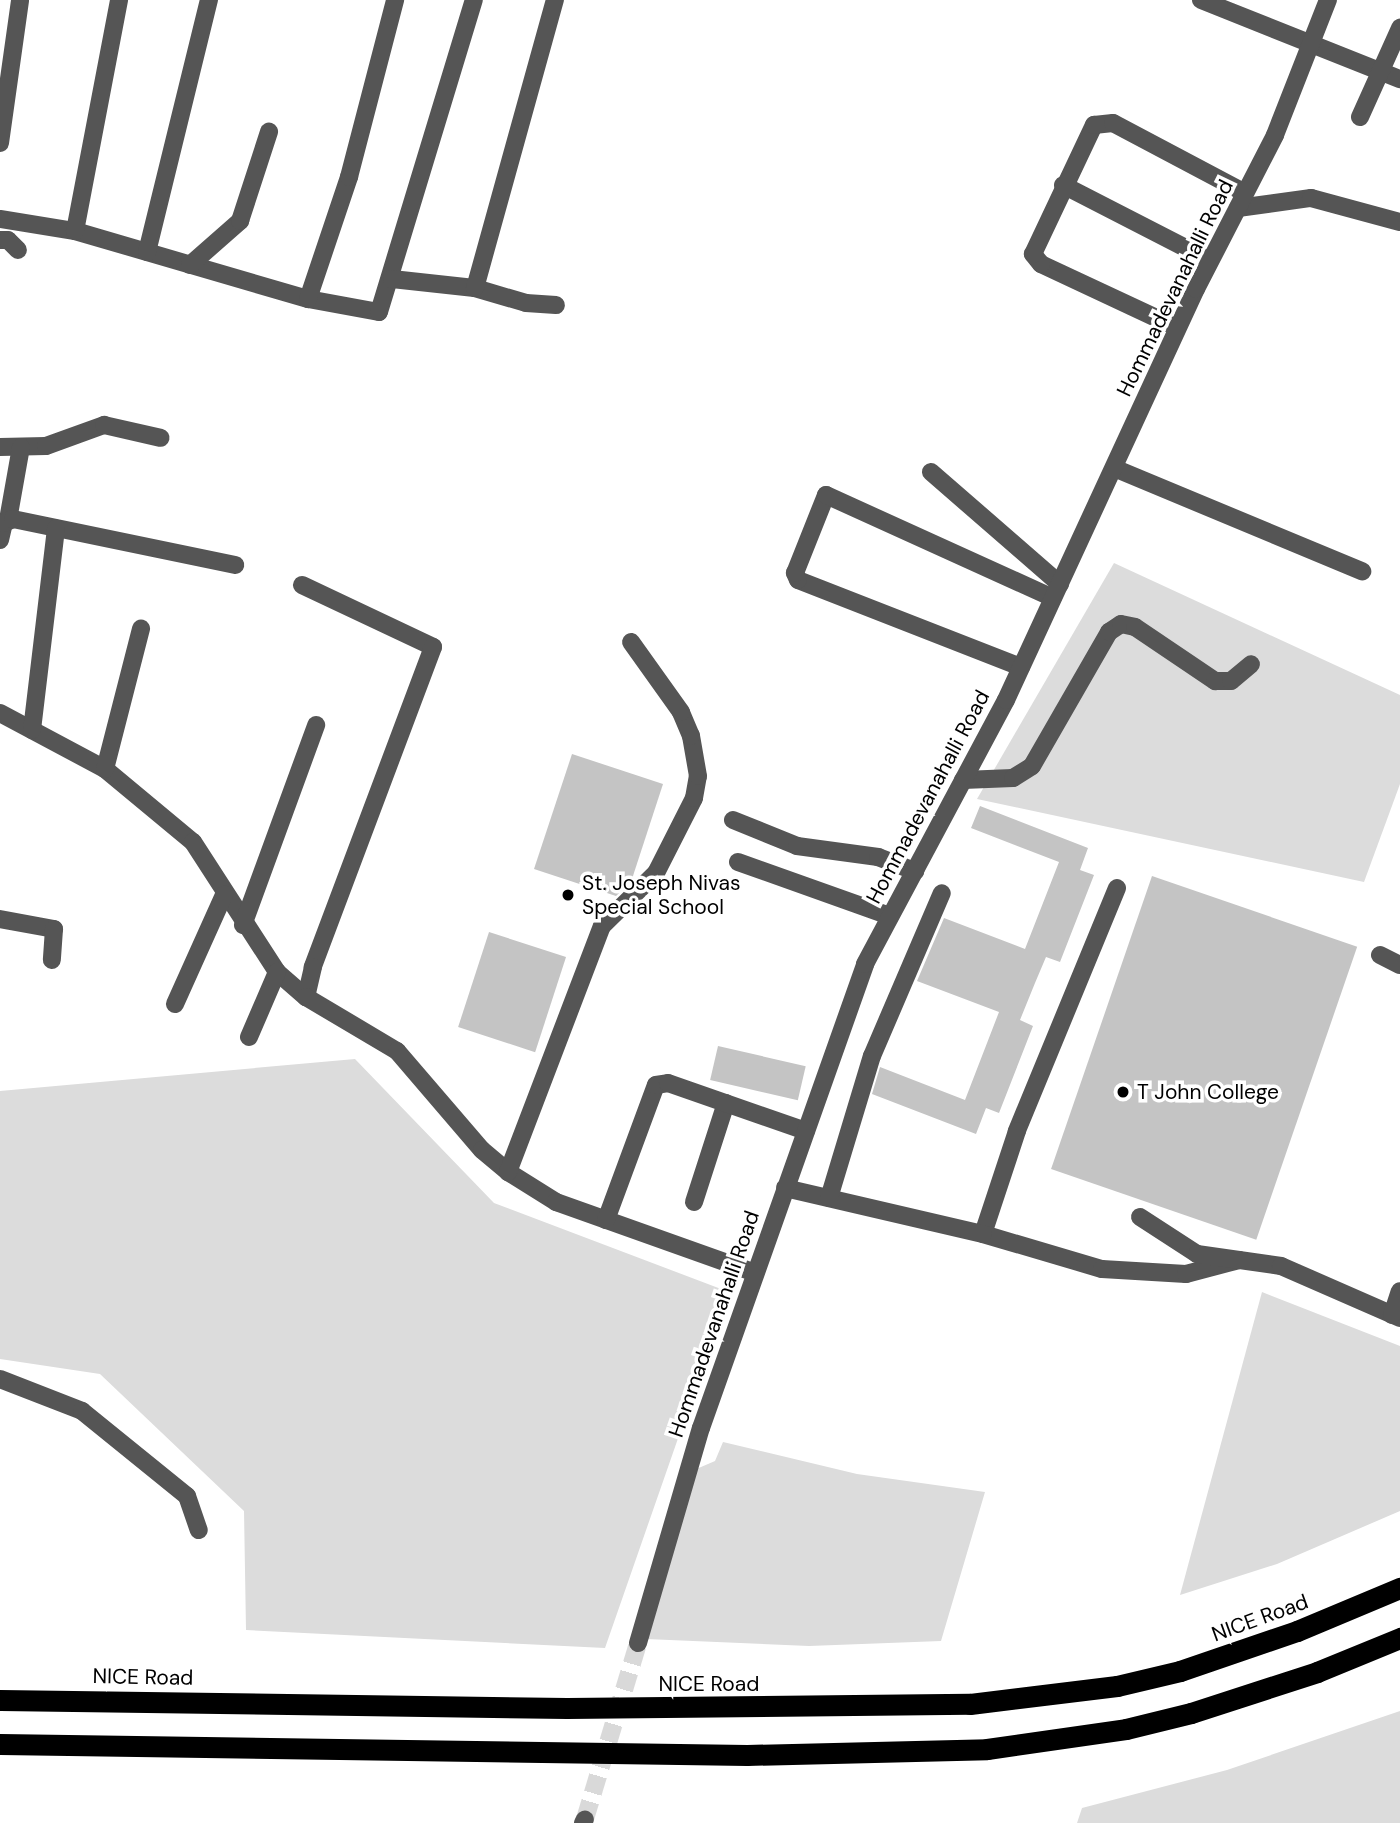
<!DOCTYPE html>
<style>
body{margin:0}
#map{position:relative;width:1400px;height:1823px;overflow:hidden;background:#fff;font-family:"DM Sans",sans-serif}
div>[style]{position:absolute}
.green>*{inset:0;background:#dcdcdc}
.building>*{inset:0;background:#c4c4c4;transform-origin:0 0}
.minor-tunnel>*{height:18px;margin-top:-9px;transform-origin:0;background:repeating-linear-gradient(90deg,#d9d9d9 0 18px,transparent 0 27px)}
.minor>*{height:18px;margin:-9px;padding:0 9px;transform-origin:9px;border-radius:9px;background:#555}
.highway>*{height:21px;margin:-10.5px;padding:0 10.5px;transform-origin:10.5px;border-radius:10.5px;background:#000}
.dots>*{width:19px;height:19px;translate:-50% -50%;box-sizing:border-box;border:4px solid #fff;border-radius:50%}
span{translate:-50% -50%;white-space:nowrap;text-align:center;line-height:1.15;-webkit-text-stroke:7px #fff;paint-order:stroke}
.street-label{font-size:21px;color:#000}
.poi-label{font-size:21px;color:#000}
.left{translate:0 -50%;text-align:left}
</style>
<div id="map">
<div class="green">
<i style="clip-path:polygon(1114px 563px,1400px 695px,1400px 784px,1364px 882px,977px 799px)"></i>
<i style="clip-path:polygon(355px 1059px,494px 1203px,729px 1292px,605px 1648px,246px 1630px,244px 1511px,100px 1374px,0 1359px,0 1091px)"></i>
<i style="clip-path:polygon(1262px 1292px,1400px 1346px,1400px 1511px,1277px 1564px,1180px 1595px)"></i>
<i style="clip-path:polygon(723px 1442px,857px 1474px,985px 1492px,941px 1641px,809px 1646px,646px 1639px,694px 1470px,715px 1461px)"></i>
<i style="clip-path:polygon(1400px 1711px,1400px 1823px,1077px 1823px,1082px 1808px,1227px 1770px)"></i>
</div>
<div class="building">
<i style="clip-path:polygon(572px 754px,663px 784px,631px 882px,616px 896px,534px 869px)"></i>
<i style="clip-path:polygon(980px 806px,1088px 848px,1080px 870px,1094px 875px,1060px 962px,1046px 957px,1035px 983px,1020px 1020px,1033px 1026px,999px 1113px,986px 1108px,976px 1134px,872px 1094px,880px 1067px,965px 1100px,999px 1012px,917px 981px,944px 918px,1025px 949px,1059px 862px,971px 828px)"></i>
<i style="left:1152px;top:876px;width:217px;height:310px;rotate:19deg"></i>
<i style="left:489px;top:932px;width:81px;height:100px;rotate:18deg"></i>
<i style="left:718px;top:1046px;width:90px;height:35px;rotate:13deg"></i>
</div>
<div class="minor-tunnel">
<i style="left:585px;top:1819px;width:184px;rotate:-73.2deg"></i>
</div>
<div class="minor">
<i style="left:1201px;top:0;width:214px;rotate:21.7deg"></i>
<i style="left:1360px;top:117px;width:98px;rotate:-65.8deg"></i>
<i style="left:0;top:143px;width:144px;rotate:-82deg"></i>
<i style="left:1063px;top:185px;width:155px;rotate:27.2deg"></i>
<i style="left:1238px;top:208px;width:74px;rotate:-7.8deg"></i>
<i style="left:1311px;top:198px;width:92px;rotate:15.1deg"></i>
<i style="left:0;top:219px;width:76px;rotate:9.1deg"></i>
<i style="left:75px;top:231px;width:243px;rotate:16.3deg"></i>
<i style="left:308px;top:299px;width:72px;rotate:10.4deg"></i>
<i style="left:379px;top:312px;width:326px;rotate:-73.1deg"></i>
<i style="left:75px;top:231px;width:235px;rotate:-79.2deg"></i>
<i style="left:0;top:240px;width:8px"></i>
<i style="left:8px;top:240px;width:14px;rotate:45deg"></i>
<i style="left:147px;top:252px;width:260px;rotate:-76.2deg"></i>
<i style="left:190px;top:265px;width:67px;rotate:-41.3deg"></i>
<i style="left:240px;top:221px;width:94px;rotate:-72deg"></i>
<i style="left:392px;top:279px;width:83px;rotate:6.2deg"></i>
<i style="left:475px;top:288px;width:53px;rotate:16.4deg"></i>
<i style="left:526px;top:303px;width:30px;rotate:4deg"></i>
<i style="left:475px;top:288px;width:299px;rotate:-74.5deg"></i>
<i style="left:308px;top:299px;width:129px;rotate:-71.4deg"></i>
<i style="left:349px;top:177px;width:183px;rotate:-75.4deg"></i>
<i style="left:1167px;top:323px;width:139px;rotate:-154.9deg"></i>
<i style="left:1041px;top:264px;width:13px;rotate:-129deg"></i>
<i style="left:1033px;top:254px;width:143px;rotate:-64.7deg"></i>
<i style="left:1094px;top:125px;width:19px;rotate:-6deg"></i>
<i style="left:1113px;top:123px;width:149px;rotate:27.9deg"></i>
<i style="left:0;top:447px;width:46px;rotate:-1.2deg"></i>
<i style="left:46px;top:446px;width:62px;rotate:-19.9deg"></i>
<i style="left:104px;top:425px;width:58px;rotate:12.8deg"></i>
<i style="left:1114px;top:468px;width:269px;rotate:22.6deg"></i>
<i style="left:931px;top:472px;width:171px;rotate:41deg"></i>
<i style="left:8px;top:520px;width:74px;rotate:-79.9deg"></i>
<i style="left:0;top:540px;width:17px;rotate:-77deg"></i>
<i style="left:4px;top:523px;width:10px;rotate:-24deg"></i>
<i style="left:13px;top:519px;width:227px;rotate:11.7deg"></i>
<i style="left:302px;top:585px;width:145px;rotate:25.3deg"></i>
<i style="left:433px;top:647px;width:342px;rotate:110.6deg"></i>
<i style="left:313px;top:967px;width:31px;rotate:103deg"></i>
<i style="left:1021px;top:667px;width:239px;rotate:-158.7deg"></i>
<i style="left:798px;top:580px;width:8px;rotate:-113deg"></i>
<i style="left:795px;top:573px;width:84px;rotate:-68.3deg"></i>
<i style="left:826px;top:495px;width:249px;rotate:24.4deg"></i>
<i style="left:0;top:713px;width:119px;rotate:28.1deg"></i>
<i style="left:105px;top:769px;width:114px;rotate:39.7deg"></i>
<i style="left:193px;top:842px;width:155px;rotate:57.1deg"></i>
<i style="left:277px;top:972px;width:38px;rotate:41deg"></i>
<i style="left:306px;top:997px;width:106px;rotate:30.7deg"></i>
<i style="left:397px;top:1051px;width:130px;rotate:49.4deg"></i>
<i style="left:482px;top:1150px;width:34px;rotate:40deg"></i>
<i style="left:508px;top:1172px;width:57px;rotate:32deg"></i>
<i style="left:556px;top:1202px;width:211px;rotate:19.6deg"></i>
<i style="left:32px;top:730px;width:203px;rotate:-83.2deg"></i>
<i style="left:105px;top:769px;width:145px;rotate:-75.6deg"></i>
<i style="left:963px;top:780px;width:50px;rotate:-2.3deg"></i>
<i style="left:1013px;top:778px;width:22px;rotate:-32deg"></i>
<i style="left:1032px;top:766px;width:155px;rotate:-60.1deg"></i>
<i style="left:1109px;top:632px;width:14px;rotate:-34deg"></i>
<i style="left:1121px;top:624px;width:14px;rotate:12deg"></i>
<i style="left:1135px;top:627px;width:97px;rotate:34deg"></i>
<i style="left:1215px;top:681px;width:16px"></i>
<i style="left:1231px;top:681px;width:26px;rotate:-40deg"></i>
<i style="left:733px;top:820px;width:69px;rotate:22.1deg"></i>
<i style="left:797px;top:846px;width:82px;rotate:7.7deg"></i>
<i style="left:878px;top:857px;width:40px;rotate:21deg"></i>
<i style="left:738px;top:862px;width:161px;rotate:19.6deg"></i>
<i style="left:1117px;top:888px;width:263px;rotate:112.4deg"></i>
<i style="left:1017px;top:1131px;width:108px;rotate:108.3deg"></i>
<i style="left:983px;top:1234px;width:124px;rotate:16.4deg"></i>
<i style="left:1102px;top:1269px;width:84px;rotate:3.4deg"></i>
<i style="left:1186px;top:1274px;width:55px;rotate:-14.8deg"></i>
<i style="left:0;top:919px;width:55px;rotate:10.5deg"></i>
<i style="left:54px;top:929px;width:31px;rotate:94deg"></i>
<i style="left:243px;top:925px;width:213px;rotate:-69.9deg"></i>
<i style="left:1380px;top:955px;width:22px;rotate:27deg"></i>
<i style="left:175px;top:1004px;width:120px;rotate:-65.8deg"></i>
<i style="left:249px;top:1037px;width:71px;rotate:-66.7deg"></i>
<i style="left:508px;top:1172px;width:263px;rotate:-69.1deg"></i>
<i style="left:602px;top:926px;width:76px;rotate:-44.5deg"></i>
<i style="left:656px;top:873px;width:84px;rotate:-63.1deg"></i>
<i style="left:694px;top:798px;width:22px;rotate:-80deg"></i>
<i style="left:698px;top:776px;width:41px;rotate:-99.9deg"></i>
<i style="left:691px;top:736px;width:26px;rotate:-113deg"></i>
<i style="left:681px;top:712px;width:86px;rotate:-125.5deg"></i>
<i style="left:785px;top:1188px;width:203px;rotate:13.1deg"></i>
<i style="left:829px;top:1198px;width:148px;rotate:-73.2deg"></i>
<i style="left:872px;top:1056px;width:177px;rotate:-66.8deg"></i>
<i style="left:694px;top:1202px;width:104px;rotate:-72.1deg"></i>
<i style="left:1140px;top:1217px;width:68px;rotate:33deg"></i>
<i style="left:1197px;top:1254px;width:85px;rotate:8.1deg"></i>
<i style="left:1281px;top:1266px;width:130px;rotate:23.6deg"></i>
<i style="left:606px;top:1220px;width:144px;rotate:-69.7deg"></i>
<i style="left:656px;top:1085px;width:12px;rotate:-9deg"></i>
<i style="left:668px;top:1083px;width:146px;rotate:19.2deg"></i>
<i style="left:1392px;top:1315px;width:25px;rotate:-72deg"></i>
<i style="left:0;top:1379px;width:88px;rotate:21.3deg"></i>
<i style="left:82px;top:1411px;width:135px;rotate:39deg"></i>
<i style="left:187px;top:1496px;width:36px;rotate:71deg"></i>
<i style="left:638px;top:1643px;width:224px;rotate:-73.7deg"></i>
<i style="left:701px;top:1428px;width:492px;rotate:-70.5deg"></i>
<i style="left:865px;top:964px;width:299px;rotate:-61.9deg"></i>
<i style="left:1006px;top:700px;width:453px;rotate:-65.2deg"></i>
<i style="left:1196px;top:289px;width:173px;rotate:-62.8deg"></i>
<i style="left:1275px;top:135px;width:145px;rotate:-68.6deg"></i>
<i style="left:583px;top:1823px;width:4px;rotate:-63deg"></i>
</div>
<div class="highway">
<i style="left:0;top:1700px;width:567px;rotate:0.81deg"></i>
<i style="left:567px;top:1708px;width:403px;rotate:-0.6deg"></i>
<i style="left:970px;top:1704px;width:148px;rotate:-7deg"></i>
<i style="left:1117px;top:1686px;width:65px;rotate:-13.4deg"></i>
<i style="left:1180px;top:1671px;width:124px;rotate:-18.9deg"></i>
<i style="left:1297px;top:1631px;width:112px;rotate:-22.7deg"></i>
<i style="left:0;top:1744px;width:747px;rotate:0.84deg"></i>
<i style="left:747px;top:1755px;width:240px;rotate:-1.4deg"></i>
<i style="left:987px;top:1749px;width:140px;rotate:-8.2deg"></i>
<i style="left:1126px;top:1729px;width:67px;rotate:-13.8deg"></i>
<i style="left:1191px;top:1713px;width:133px;rotate:-18deg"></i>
<i style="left:1317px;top:1672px;width:90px;rotate:-22.3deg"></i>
</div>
<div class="dots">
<i style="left:568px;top:895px;background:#000"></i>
<i style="left:1123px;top:1092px;background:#000"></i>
</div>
<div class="street-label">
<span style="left:1175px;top:288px;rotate:-64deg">Hommadevanahalli Road</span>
<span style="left:928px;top:797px;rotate:-62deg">Hommadevanahalli Road</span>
<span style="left:714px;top:1324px;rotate:-71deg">Hommadevanahalli Road</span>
<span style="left:1260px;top:1618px;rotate:-20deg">NICE Road</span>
<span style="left:143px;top:1677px;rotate:1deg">NICE Road</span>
<span style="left:709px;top:1684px">NICE Road</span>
</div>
<div class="poi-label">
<span class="left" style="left:582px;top:895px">St. Joseph Nivas<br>Special School</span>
<span class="left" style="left:1137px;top:1092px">T John College</span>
</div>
</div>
